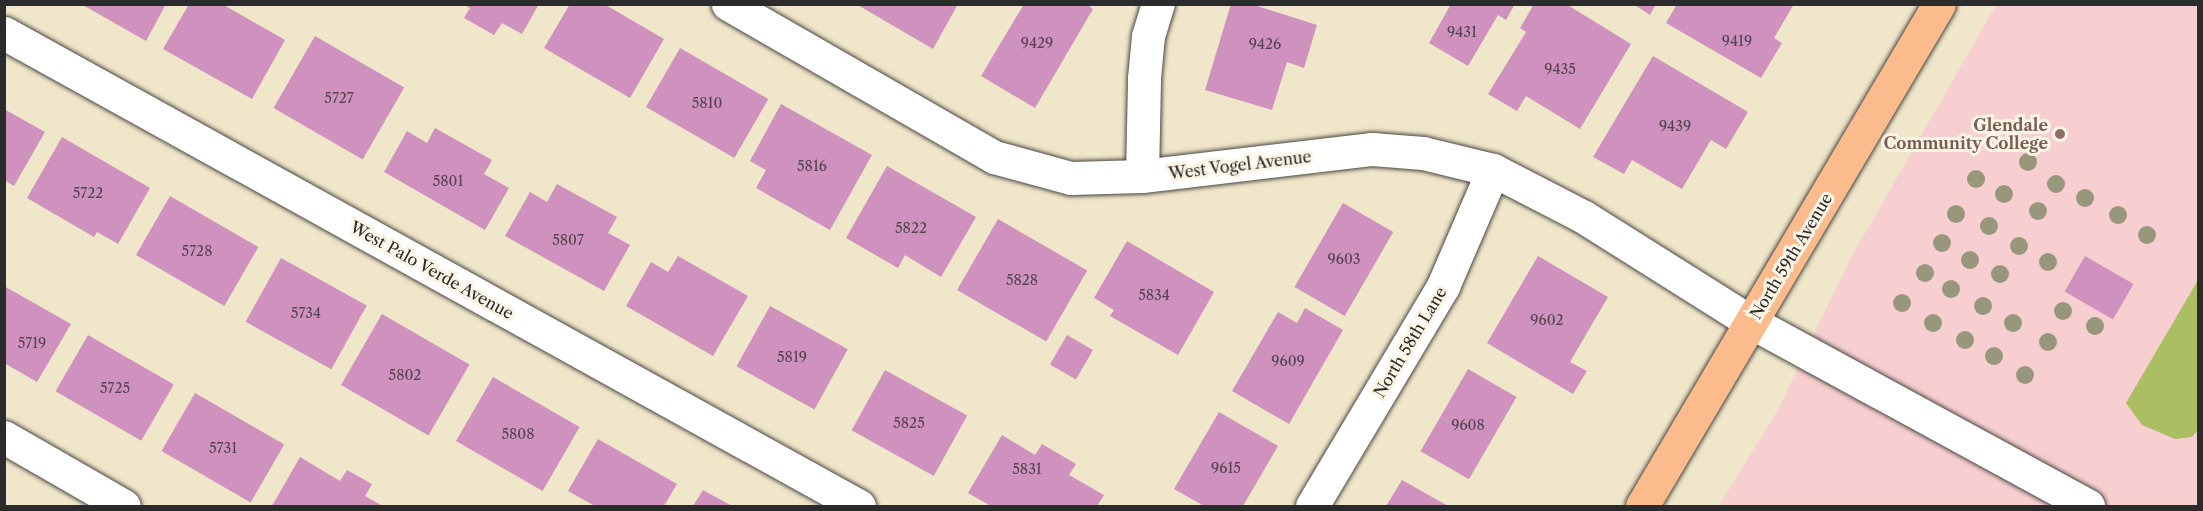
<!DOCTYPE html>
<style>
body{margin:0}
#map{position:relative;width:2203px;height:511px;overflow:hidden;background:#f0e6c9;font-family:"Libre Caslon Text",serif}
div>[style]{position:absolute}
.built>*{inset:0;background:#f7cfd1}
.green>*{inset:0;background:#abbe62}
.building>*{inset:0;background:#cf92bf;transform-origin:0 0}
.roads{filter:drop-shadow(0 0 2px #494743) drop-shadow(0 0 2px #494743)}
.minor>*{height:33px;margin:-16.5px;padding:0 16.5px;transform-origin:16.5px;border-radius:16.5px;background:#fff}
.major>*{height:33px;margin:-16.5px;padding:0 16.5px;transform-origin:16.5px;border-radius:16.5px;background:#fbbb8d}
.trees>*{width:18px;height:18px;margin:-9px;border-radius:50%;background:#99977b}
.dots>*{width:16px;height:16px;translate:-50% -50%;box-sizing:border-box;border:3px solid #fcf5e5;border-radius:50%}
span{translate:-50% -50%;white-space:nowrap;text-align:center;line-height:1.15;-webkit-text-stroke:6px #fcf5e5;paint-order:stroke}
.number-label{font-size:14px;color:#544550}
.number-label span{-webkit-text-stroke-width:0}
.education-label{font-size:16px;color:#785e54;font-weight:700}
.right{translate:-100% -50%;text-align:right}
.street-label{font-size:16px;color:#2b2b2b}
.frame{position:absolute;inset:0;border:6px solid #2b2b2b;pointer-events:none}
</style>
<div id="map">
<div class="built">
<i style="clip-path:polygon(1996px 5px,2198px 5px,2198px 506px,1719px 506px,1779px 408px,1848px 263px)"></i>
</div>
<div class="green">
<i style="clip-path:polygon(2198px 280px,2198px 430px,2192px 437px,2175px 439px,2142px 425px,2126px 403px)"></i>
</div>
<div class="building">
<i style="clip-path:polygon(81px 4px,166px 4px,146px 41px)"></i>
<i style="clip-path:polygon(189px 4px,222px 4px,285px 40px,252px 99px,163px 49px)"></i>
<i style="clip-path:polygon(463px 4px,539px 4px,522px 34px,502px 23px,494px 35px,464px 18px,470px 8px)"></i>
<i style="clip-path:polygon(570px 4px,604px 4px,664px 39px,630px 98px,544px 48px)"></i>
<i style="clip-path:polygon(856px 4px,958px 4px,933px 49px)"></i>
<i style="clip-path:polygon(1024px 4px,1086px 4px,1093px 9px,1035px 108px,981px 76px)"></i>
<i style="clip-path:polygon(1231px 4px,1251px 4px,1317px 25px,1304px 68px,1287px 62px,1272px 110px,1205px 90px)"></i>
<i style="clip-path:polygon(1451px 4px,1515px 4px,1506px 20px,1498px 15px,1468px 66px,1429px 43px)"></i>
<i style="clip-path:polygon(1534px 4px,1566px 4px,1631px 44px,1580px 129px,1526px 96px,1517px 111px,1488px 94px,1526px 32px,1520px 28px)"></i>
<i style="clip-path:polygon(1633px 4px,1656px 4px,1650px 15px)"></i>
<i style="clip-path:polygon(1677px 4px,1794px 4px,1774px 38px,1782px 43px,1761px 78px,1666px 23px)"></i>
<i style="left:315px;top:36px;width:103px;height:83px;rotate:30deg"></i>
<i style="left:680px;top:48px;width:102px;height:68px;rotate:30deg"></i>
<i style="clip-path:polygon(1653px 56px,1748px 112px,1726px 149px,1711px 140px,1682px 189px,1632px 160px,1624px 174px,1593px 157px)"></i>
<i style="clip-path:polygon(781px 104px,872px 155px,830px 230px,756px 188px,766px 170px,750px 161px)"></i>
<i style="clip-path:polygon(4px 109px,45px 132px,14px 186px,4px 180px)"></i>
<i style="clip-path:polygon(435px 128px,492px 160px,484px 174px,509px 188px,485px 230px,384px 172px,407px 131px,427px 143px)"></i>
<i style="clip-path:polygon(62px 137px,150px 188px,118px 244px,97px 232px,94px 237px,27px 198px)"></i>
<i style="clip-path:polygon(887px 166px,976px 217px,941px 277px,905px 255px,898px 268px,846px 238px)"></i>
<i style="clip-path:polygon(557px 184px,617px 217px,608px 233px,630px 245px,604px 291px,505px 236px,530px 192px,547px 202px)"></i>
<i style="left:170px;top:196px;width:102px;height:68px;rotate:30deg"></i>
<i style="left:1343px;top:203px;width:58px;height:97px;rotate:30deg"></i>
<i style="left:998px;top:219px;width:103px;height:82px;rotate:30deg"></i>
<i style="clip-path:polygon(1127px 241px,1214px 292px,1178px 355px,1110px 316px,1114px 310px,1094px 298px)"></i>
<i style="clip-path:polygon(678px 256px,748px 296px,713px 356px,626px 306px,651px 262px,668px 272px)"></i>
<i style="clip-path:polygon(1538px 256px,1608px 297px,1570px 362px,1587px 371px,1573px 394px,1487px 343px)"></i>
<i style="left:2085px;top:256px;width:56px;height:41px;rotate:30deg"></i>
<i style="left:281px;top:258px;width:98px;height:73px;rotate:29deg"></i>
<i style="clip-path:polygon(4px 286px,71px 324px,37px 382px,4px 363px)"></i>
<i style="left:770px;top:306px;width:89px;height:69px;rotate:29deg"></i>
<i style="clip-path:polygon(1305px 308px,1343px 330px,1289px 424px,1232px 391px,1278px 312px,1297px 323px)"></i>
<i style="left:382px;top:314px;width:101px;height:82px;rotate:30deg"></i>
<i style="left:88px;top:335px;width:99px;height:65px;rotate:30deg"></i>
<i style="left:1067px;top:335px;width:30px;height:34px;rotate:30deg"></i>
<i style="left:1468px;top:369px;width:56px;height:95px;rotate:30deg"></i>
<i style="left:885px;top:370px;width:94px;height:69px;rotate:29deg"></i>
<i style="left:493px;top:377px;width:100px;height:74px;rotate:30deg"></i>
<i style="left:195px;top:393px;width:103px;height:67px;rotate:30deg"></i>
<i style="clip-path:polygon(1219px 412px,1278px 446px,1243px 506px,1204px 506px,1174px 489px)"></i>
<i style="clip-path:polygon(1002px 435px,1035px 455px,1042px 444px,1076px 464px,1069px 475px,1104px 495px,1097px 506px,991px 506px,968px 493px)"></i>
<i style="clip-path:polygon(598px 439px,677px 484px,664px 506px,595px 506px,568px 491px)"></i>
<i style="clip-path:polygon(300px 457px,340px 481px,347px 470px,372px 484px,365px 496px,383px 506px,272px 506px)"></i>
<i style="clip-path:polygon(1402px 480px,1448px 506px,1386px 506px)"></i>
<i style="clip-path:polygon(703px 490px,732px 506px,693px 506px)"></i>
</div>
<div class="roads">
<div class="minor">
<i style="left:728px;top:4px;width:307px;rotate:29.9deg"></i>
<i style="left:994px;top:157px;width:80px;rotate:15.3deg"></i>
<i style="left:1071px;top:178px;width:71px;rotate:-1.6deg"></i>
<i style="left:1142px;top:176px;width:232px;rotate:-6.7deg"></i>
<i style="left:1372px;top:149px;width:51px;rotate:4.5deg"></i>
<i style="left:1423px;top:153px;width:72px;rotate:13.7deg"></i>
<i style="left:1493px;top:170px;width:102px;rotate:27.3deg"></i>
<i style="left:1584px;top:217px;width:197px;rotate:32.2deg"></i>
<i style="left:1751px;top:322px;width:384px;rotate:28.6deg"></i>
<i style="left:4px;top:33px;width:977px;rotate:28.95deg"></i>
<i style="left:1142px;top:176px;width:98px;rotate:-88.8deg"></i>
<i style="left:1144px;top:78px;width:42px;rotate:-84.6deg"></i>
<i style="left:1148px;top:36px;width:34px;rotate:-73deg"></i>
<i style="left:4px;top:437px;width:138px;rotate:29.9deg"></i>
<i style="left:1312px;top:506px;width:256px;rotate:-59.2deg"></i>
<i style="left:1443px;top:286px;width:126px;rotate:-66.7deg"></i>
</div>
<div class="major">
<i style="left:1642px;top:506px;width:583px;rotate:-59.39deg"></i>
</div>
</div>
<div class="trees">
<i style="left:2028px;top:162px"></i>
<i style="left:1976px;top:179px"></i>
<i style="left:2056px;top:184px"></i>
<i style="left:2004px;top:194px"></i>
<i style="left:2085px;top:198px"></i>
<i style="left:2038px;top:211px"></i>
<i style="left:1956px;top:214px"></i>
<i style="left:2118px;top:215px"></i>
<i style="left:1989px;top:226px"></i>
<i style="left:2147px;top:235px"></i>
<i style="left:1942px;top:243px"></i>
<i style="left:2019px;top:246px"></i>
<i style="left:1970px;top:260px"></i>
<i style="left:2048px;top:262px"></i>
<i style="left:1925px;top:273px"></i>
<i style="left:2000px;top:274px"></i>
<i style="left:1951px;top:289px"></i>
<i style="left:1902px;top:303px"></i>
<i style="left:1983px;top:306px"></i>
<i style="left:2063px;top:311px"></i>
<i style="left:1933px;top:323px"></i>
<i style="left:2013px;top:323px"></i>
<i style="left:2095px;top:326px"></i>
<i style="left:1965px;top:340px"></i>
<i style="left:2048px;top:342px"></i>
<i style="left:1994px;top:356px"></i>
<i style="left:2025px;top:375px"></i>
</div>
<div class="dots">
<i style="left:2060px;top:134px;background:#8d6e63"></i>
</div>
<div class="number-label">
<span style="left:1462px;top:32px">9431</span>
<span style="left:1737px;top:41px">9419</span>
<span style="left:1037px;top:43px">9429</span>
<span style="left:1265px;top:44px">9426</span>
<span style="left:1560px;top:69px">9435</span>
<span style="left:339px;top:98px">5727</span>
<span style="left:707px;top:103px">5810</span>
<span style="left:1675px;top:126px">9439</span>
<span style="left:812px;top:166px">5816</span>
<span style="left:448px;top:181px">5801</span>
<span style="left:88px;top:193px">5722</span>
<span style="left:911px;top:228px">5822</span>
<span style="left:568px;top:240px">5807</span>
<span style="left:197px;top:251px">5728</span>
<span style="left:1344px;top:259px">9603</span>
<span style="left:1022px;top:280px">5828</span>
<span style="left:1154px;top:295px">5834</span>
<span style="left:306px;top:313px">5734</span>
<span style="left:1547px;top:320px">9602</span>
<span style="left:32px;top:343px">5719</span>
<span style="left:792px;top:357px">5819</span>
<span style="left:1288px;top:361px">9609</span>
<span style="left:405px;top:375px">5802</span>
<span style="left:115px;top:388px">5725</span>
<span style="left:909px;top:423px">5825</span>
<span style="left:1468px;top:425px">9608</span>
<span style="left:518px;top:434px">5808</span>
<span style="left:223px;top:448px">5731</span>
<span style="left:1226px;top:468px">9615</span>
<span style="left:1027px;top:469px">5831</span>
</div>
<div class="education-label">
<span class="right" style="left:2048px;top:134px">Glendale<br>Community College</span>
</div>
<div class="street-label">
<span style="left:1240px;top:165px;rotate:-7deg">West Vogel Avenue</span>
<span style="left:1791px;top:256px;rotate:-59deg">North 59th Avenue</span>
<span style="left:432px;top:270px;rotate:29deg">West Palo Verde Avenue</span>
<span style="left:1410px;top:342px;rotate:-59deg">North 58th Lane</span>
</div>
<div class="frame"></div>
</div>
